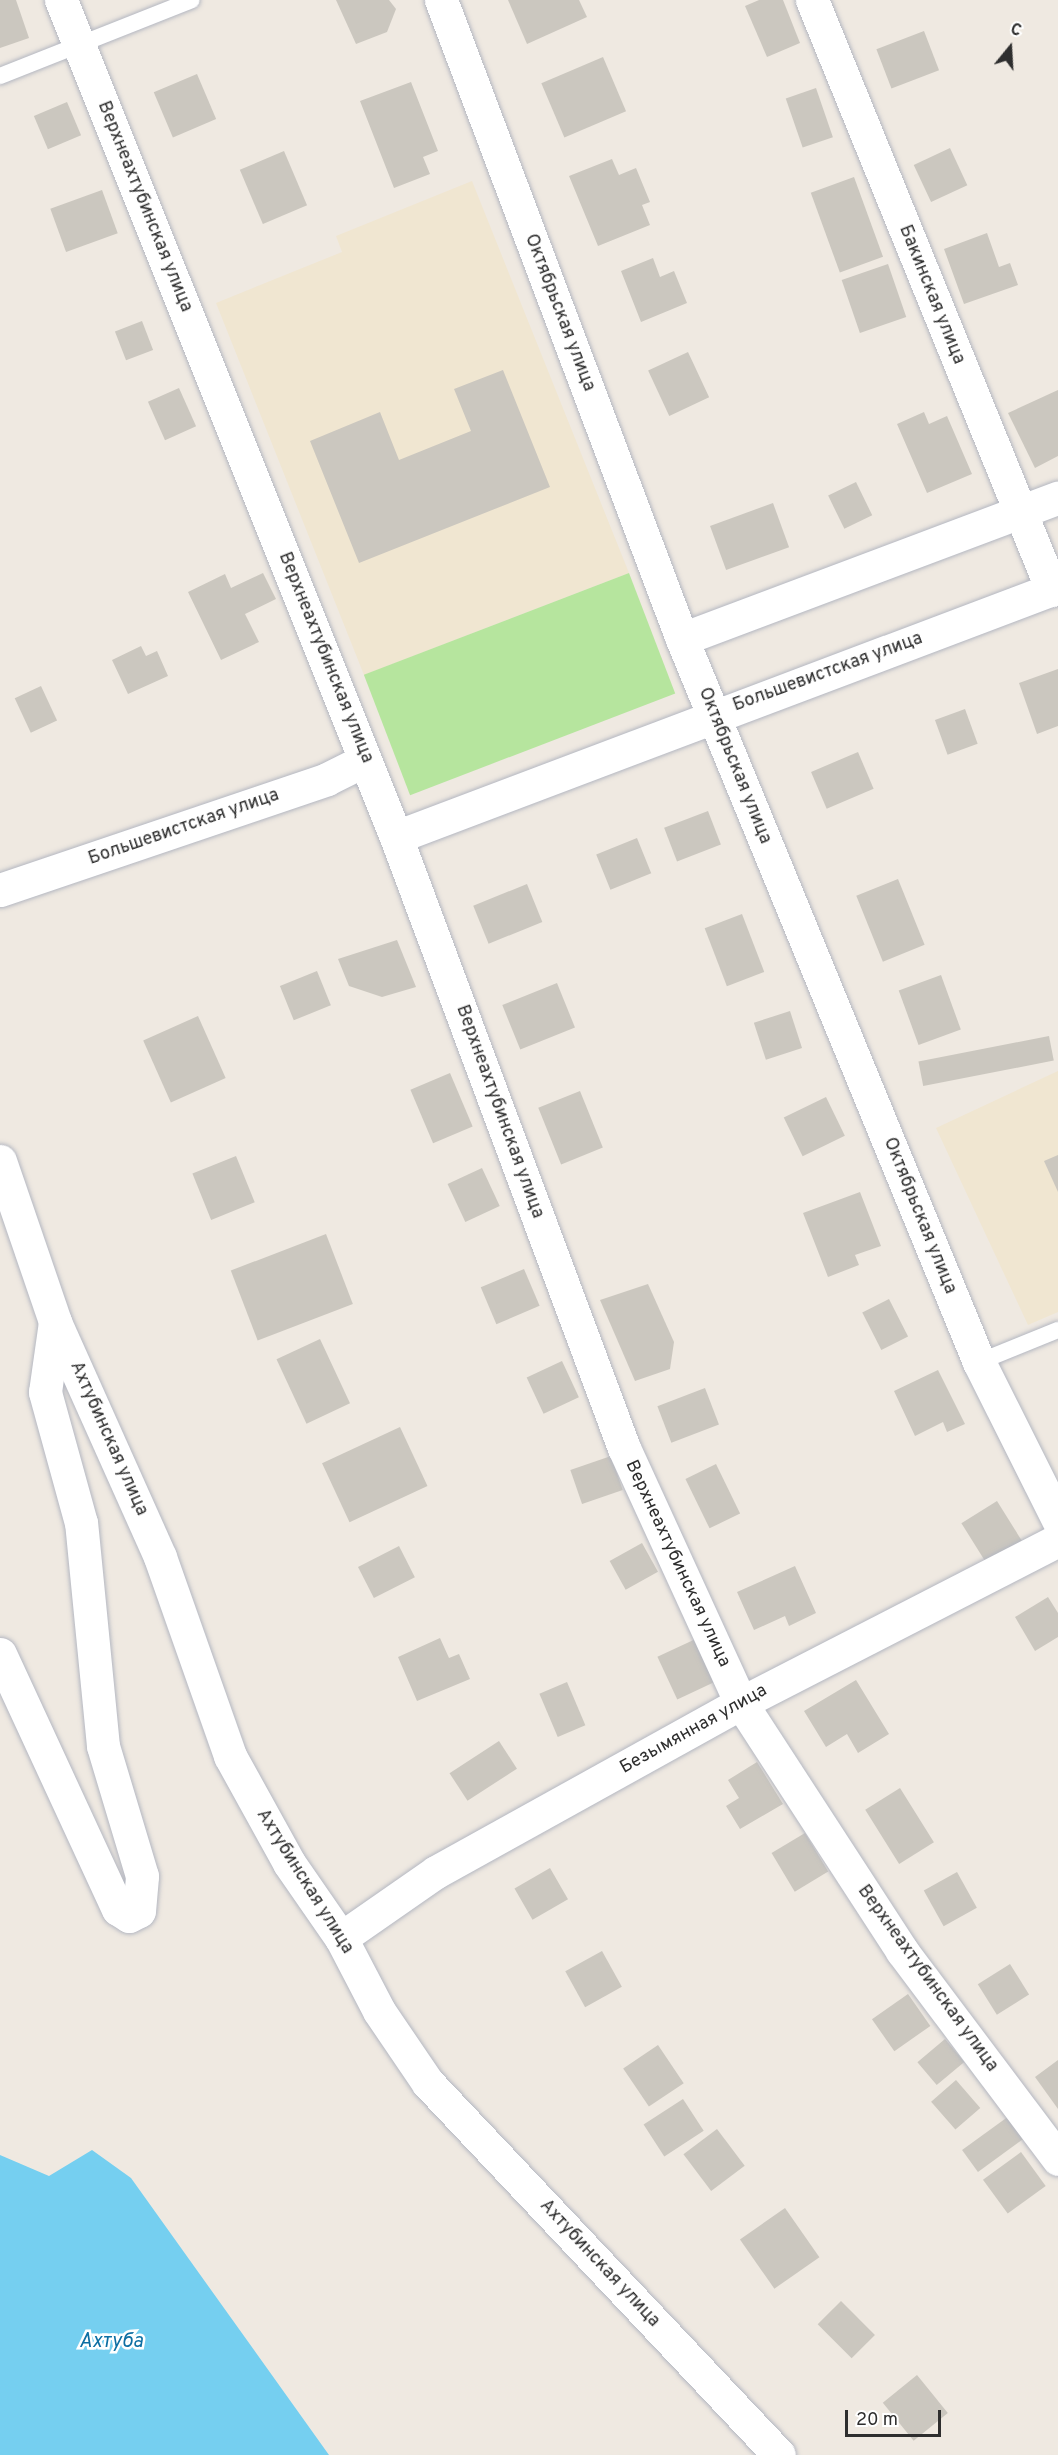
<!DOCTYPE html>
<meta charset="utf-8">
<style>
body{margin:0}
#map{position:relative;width:1058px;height:2455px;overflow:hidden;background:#efe9e1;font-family:Overpass,sans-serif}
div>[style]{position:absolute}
.education>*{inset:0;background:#f0e6d1}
.green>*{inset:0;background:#b6e59e;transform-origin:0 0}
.water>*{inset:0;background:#75cff0}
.building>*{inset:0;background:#cbc7bf;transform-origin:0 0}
.roads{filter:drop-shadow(0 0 2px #b4b7c1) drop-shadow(0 0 2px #b4b7c1)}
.lane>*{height:16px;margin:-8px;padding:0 8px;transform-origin:8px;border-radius:8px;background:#fff}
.street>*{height:33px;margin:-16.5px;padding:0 16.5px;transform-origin:16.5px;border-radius:16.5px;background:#fff}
span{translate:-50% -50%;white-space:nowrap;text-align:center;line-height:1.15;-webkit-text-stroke:5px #fff;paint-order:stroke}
.street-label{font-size:18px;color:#2e2e2e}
.water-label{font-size:20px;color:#0d6fa3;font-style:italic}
.north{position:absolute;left:980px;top:18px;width:60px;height:60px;-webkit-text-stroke:4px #fff;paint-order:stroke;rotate:18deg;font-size:16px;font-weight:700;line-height:24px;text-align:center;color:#2e2e2e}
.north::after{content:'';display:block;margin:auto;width:21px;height:27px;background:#2e2e2e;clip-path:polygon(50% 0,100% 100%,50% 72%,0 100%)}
.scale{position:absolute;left:845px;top:2410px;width:96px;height:27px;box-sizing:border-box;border:3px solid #2e2e2e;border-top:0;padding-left:8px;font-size:18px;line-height:21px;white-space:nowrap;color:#2e2e2e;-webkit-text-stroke:4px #fff;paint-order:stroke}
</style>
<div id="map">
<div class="education">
<i style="clip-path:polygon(472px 181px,629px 573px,364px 675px,216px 303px,342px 252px,336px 236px)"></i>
<i style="clip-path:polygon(1058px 1071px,1058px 1312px,1028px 1325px,936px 1128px)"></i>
</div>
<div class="green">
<i style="left:629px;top:573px;width:129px;height:284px;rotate:69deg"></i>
</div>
<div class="water">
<i style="clip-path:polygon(92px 2150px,131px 2178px,329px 2455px,0 2455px,0 2155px,49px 2176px)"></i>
</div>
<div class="building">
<i style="clip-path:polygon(0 0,16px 0,29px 38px,0 48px)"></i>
<i style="clip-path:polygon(336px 0,389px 0,396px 9px,387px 32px,356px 44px)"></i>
<i style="clip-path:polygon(508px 0,579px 0,587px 17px,527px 44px)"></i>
<i style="clip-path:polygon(759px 0,783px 0,800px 43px,767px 57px,745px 6px)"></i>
<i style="left:924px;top:31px;width:42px;height:51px;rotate:69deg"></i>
<i style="left:603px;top:57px;width:59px;height:67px;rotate:67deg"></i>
<i style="left:197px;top:74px;width:49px;height:47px;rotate:67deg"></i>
<i style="clip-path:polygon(411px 82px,438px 151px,423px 157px,430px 174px,394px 188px,360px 101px)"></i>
<i style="left:816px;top:88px;width:52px;height:32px;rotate:71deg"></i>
<i style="left:67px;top:102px;width:36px;height:36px;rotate:67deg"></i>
<i style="left:950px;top:148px;width:41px;height:40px;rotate:65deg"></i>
<i style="left:284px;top:151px;width:59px;height:48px;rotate:67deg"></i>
<i style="clip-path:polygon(612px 159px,619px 175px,636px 168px,650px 202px,642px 205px,650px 225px,598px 246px,569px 176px)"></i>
<i style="left:854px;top:177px;width:85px;height:46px;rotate:70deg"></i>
<i style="left:102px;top:190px;width:46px;height:55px;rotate:70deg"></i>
<i style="clip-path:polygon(987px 233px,999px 267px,1010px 263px,1018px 285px,964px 304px,944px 249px)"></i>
<i style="clip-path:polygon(653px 258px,660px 277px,674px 271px,687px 303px,641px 322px,621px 271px)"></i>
<i style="left:888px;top:264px;width:56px;height:49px;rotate:71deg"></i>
<i style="left:142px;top:321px;width:31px;height:29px;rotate:69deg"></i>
<i style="left:688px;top:352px;width:50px;height:44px;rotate:65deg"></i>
<i style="clip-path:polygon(503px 370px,550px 487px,359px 563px,310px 441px,380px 412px,399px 460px,471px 431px,454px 389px)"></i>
<i style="left:179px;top:388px;width:42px;height:34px;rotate:66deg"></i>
<i style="clip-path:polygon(1058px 390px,1058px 456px,1035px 468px,1008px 413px)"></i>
<i style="clip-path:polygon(924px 412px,929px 424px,947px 416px,972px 474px,927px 493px,897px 424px)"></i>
<i style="left:856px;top:482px;width:37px;height:31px;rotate:64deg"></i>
<i style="left:773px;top:503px;width:47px;height:67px;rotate:70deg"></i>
<i style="clip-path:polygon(263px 573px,276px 599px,245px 614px,259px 642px,221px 660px,188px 592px,225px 574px,231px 588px)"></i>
<i style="clip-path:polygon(141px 646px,146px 656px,157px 651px,168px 676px,128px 694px,112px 660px)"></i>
<i style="clip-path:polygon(1058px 669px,1058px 726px,1037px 734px,1019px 683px)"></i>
<i style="left:41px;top:686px;width:38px;height:29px;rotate:65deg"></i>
<i style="left:965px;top:709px;width:37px;height:32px;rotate:70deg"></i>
<i style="left:858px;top:752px;width:40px;height:51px;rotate:67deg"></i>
<i style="left:708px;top:811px;width:36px;height:47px;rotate:69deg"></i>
<i style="left:637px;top:838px;width:38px;height:44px;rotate:68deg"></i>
<i style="left:898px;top:879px;width:71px;height:45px;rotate:68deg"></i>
<i style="left:527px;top:884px;width:41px;height:58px;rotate:68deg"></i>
<i style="left:742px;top:914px;width:62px;height:40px;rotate:69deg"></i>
<i style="clip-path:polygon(397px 940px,416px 987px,382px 997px,349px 986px,338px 959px)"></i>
<i style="left:317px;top:971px;width:37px;height:40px;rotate:68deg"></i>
<i style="left:941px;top:975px;width:58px;height:45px;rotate:70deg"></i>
<i style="left:557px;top:983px;width:48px;height:59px;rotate:68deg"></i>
<i style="left:790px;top:1011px;width:39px;height:38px;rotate:72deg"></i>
<i style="left:198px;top:1016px;width:68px;height:60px;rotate:66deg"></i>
<i style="left:1049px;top:1036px;width:25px;height:133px;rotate:79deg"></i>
<i style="left:450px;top:1073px;width:58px;height:43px;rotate:67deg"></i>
<i style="left:580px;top:1091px;width:61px;height:45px;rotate:68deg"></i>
<i style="left:826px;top:1097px;width:43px;height:47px;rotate:64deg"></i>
<i style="clip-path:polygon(1058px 1155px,1058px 1192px,1044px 1161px)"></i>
<i style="left:236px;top:1156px;width:50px;height:47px;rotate:68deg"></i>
<i style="left:482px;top:1168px;width:42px;height:38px;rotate:65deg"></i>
<i style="clip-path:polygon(860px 1192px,881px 1246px,855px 1255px,859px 1265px,828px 1277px,803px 1213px)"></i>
<i style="left:326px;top:1234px;width:75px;height:102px;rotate:69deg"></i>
<i style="left:524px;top:1269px;width:40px;height:47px;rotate:67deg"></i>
<i style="clip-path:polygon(648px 1284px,674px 1342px,670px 1369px,635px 1381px,600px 1300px)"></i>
<i style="left:889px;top:1299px;width:42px;height:30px;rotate:63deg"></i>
<i style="left:320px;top:1339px;width:71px;height:48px;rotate:65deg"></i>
<i style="left:562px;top:1361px;width:40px;height:39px;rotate:65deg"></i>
<i style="clip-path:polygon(938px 1370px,965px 1424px,947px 1432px,943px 1422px,915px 1436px,894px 1391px)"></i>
<i style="left:705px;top:1388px;width:39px;height:51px;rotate:69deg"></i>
<i style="left:400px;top:1427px;width:65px;height:86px;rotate:65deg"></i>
<i style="left:611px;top:1456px;width:36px;height:43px;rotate:71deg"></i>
<i style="left:716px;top:1464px;width:55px;height:34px;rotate:64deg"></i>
<i style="left:997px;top:1501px;width:54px;height:42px;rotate:58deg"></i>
<i style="left:642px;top:1543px;width:33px;height:37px;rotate:61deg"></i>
<i style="left:399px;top:1546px;width:35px;height:46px;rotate:63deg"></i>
<i style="clip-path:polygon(795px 1566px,816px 1613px,789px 1626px,785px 1616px,754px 1630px,737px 1592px)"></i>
<i style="clip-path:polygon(1048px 1597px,1058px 1613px,1058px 1637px,1035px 1651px,1015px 1617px)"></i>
<i style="left:700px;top:1637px;width:47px;height:47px;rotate:65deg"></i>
<i style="clip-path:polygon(440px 1638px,449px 1658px,459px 1654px,470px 1679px,417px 1701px,398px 1657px)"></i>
<i style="clip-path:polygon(856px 1680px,889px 1734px,858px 1753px,847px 1734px,826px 1747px,804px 1711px)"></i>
<i style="left:567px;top:1682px;width:47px;height:30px;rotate:67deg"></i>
<i style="left:499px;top:1741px;width:33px;height:59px;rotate:57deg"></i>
<i style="clip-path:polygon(757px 1762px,783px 1804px,740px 1829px,726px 1806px,739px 1798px,728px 1780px)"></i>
<i style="left:900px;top:1788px;width:64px;height:41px;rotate:58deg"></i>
<i style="left:805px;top:1833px;width:45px;height:39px;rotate:59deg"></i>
<i style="left:550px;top:1868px;width:36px;height:41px;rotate:60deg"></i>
<i style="left:957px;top:1872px;width:41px;height:38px;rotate:61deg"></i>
<i style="left:602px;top:1951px;width:41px;height:42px;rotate:61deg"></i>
<i style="left:1010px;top:1964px;width:36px;height:38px;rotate:58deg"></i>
<i style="left:908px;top:1994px;width:39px;height:44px;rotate:55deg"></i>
<i style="left:945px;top:2039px;width:30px;height:36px;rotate:50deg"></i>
<i style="left:658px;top:2045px;width:46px;height:42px;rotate:56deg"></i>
<i style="clip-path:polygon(1058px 2060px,1058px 2109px,1035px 2077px)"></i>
<i style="left:956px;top:2080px;width:37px;height:33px;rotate:49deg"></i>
<i style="left:683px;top:2099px;width:38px;height:47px;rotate:57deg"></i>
<i style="left:1009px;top:2116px;width:27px;height:58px;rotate:54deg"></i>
<i style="left:717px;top:2129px;width:46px;height:42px;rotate:53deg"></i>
<i style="left:1021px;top:2152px;width:42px;height:47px;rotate:54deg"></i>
<i style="left:785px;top:2208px;width:60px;height:55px;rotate:55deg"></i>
<i style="left:841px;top:2301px;width:48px;height:33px;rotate:45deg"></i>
<i style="left:917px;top:2375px;width:49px;height:44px;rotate:51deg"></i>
</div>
<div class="roads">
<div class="lane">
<i style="left:0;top:76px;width:206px;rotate:-21.6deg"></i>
<i style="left:979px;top:1362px;width:85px;rotate:-22.1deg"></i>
</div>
<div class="street">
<i style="left:61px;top:0;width:902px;rotate:68.19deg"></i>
<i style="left:396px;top:837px;width:652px;rotate:69.54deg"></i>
<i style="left:624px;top:1448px;width:281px;rotate:65.4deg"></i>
<i style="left:741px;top:1703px;width:296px;rotate:57deg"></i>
<i style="left:902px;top:1951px;width:260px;rotate:53.1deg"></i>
<i style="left:441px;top:0;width:683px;rotate:69.34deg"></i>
<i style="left:682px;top:639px;width:782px;rotate:67.67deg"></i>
<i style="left:979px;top:1362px;width:177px;rotate:63.4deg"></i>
<i style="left:812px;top:0;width:637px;rotate:67.86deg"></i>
<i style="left:682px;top:639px;width:402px;rotate:-20.6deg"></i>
<i style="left:396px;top:837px;width:708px;rotate:-20.69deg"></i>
<i style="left:0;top:890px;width:345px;rotate:-18.7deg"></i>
<i style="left:327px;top:779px;width:42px;rotate:-26.6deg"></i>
<i style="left:0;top:1161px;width:170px;rotate:71.1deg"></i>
<i style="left:55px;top:1322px;width:257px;rotate:65.9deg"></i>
<i style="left:160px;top:1557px;width:211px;rotate:70.6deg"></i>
<i style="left:230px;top:1756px;width:122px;rotate:61.1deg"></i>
<i style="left:289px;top:1863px;width:91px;rotate:55.3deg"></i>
<i style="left:341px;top:1938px;width:82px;rotate:62.5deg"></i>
<i style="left:379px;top:2011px;width:87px;rotate:55.8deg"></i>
<i style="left:428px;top:2083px;width:511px;rotate:46.66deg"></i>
<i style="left:0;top:1654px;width:281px;rotate:65.2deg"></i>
<i style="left:118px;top:1909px;width:13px;rotate:32deg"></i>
<i style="left:129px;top:1916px;width:11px;rotate:-27deg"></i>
<i style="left:139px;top:1911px;width:35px;rotate:-85deg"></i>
<i style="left:142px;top:1876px;width:136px;rotate:-106.7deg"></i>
<i style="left:103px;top:1746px;width:224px;rotate:-95.6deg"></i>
<i style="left:81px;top:1523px;width:136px;rotate:-105.4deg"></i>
<i style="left:45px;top:1392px;width:71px;rotate:-81.9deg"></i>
<i style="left:341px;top:1938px;width:116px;rotate:-34.8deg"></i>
<i style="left:436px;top:1872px;width:349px;rotate:-29deg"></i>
<i style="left:741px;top:1703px;width:356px;rotate:-27.2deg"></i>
</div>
</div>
<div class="street-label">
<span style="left:144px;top:207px;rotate:68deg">Верхнеахтубинская улица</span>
<span style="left:931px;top:295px;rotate:68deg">Бакинская улица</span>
<span style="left:559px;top:313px;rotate:69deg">Октябрьская улица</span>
<span style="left:325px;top:658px;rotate:68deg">Верхнеахтубинская улица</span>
<span style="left:828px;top:673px;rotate:-20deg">Большевистская улица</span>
<span style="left:734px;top:766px;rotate:68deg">Октябрьская улица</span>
<span style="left:184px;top:828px;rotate:-19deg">Большевистская улица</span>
<span style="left:499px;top:1112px;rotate:70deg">Верхнеахтубинская улица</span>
<span style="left:919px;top:1216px;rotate:68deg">Октябрьская улица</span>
<span style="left:108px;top:1439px;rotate:66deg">Ахтубинская улица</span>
<span style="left:677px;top:1564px;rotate:65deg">Верхнеахтубинская улица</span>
<span style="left:694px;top:1730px;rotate:-29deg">Безымянная улица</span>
<span style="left:304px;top:1882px;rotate:58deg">Ахтубинская улица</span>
<span style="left:927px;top:1979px;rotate:54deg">Верхнеахтубинская улица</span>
<span style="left:599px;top:2264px;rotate:47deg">Ахтубинская улица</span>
</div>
<div class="water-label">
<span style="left:111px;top:2342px">Ахтуба</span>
</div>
<div class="north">С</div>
<div class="scale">20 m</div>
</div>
